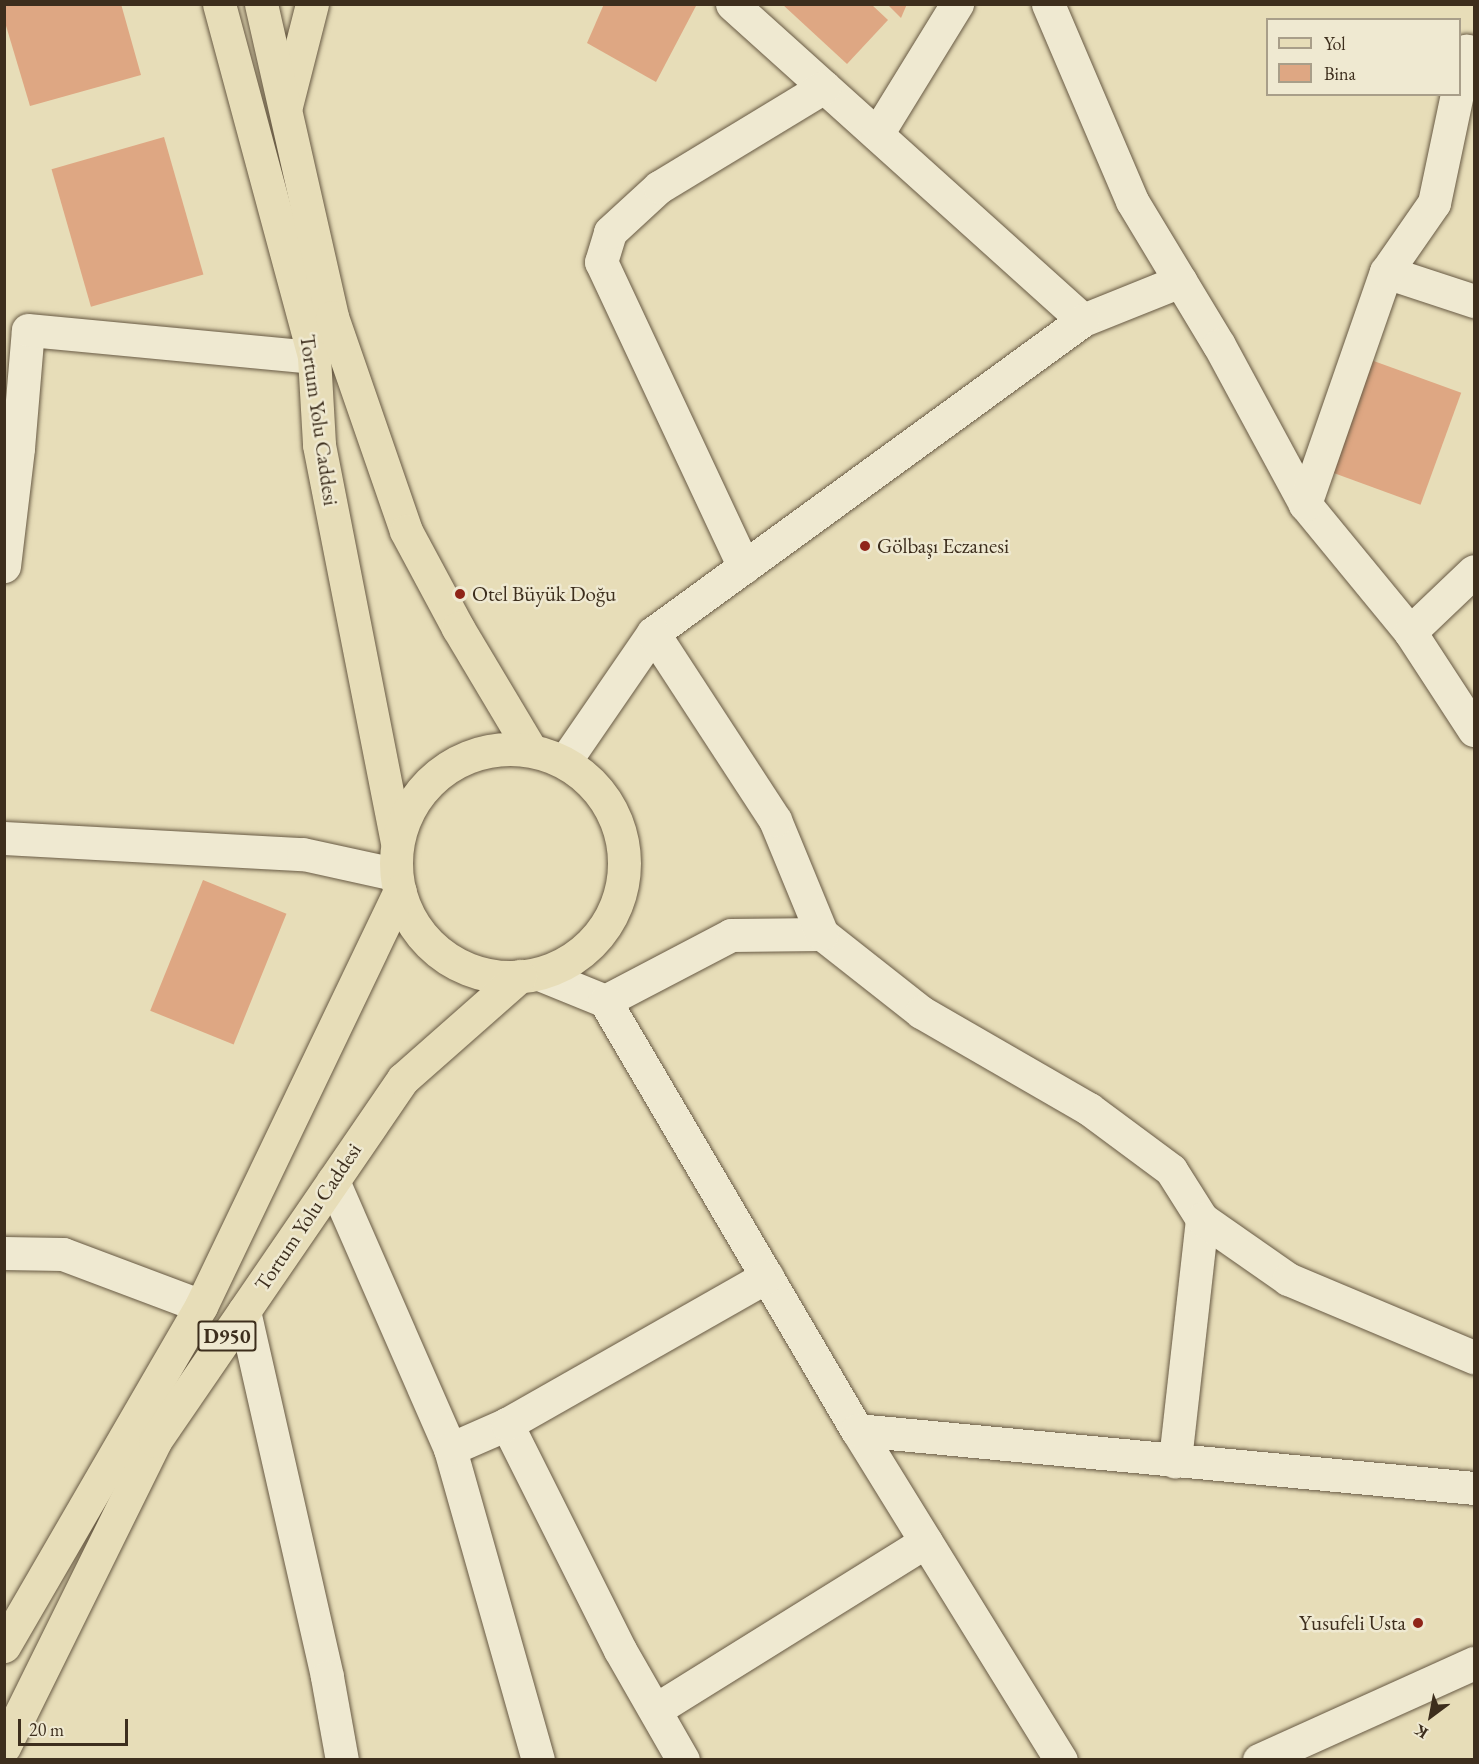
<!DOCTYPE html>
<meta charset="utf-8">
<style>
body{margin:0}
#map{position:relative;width:1479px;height:1764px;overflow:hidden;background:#e7ddb8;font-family:"EB Garamond",serif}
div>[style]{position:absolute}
.building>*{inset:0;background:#dea783;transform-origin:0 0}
.roads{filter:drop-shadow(0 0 2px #685a44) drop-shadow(0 0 2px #685a44)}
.minor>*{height:33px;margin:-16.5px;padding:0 16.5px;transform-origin:16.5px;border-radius:16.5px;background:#efe9d1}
.major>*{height:33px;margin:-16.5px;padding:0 16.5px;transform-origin:16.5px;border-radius:16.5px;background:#e7ddb8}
.highway>*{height:33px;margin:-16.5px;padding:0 16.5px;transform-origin:16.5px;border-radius:16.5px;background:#e7ddb8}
.highway>.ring{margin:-16.5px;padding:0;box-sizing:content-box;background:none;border:33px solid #e7ddb8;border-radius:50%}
.dots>*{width:16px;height:16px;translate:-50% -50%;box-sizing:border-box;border:3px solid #efe9d1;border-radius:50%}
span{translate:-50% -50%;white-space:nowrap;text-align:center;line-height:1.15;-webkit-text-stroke:5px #efe9d1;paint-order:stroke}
.shield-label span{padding:2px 4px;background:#efe9d1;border:2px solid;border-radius:4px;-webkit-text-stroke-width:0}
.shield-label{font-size:20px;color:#3d2e1d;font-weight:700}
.street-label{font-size:21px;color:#3d2e1d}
.poi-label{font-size:21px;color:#3d2e1d}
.left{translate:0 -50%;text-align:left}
.right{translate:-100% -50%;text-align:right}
.frame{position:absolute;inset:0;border:6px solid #3d2e1d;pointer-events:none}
.legend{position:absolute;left:1266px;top:18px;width:195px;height:78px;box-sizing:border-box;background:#efe9d1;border:2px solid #a89e89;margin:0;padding:8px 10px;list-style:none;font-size:18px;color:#3d2e1d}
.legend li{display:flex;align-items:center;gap:12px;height:30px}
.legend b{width:30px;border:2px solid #a89e89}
.north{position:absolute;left:1401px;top:1686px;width:60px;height:60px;-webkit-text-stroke:4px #efe9d1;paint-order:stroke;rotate:212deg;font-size:16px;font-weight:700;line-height:24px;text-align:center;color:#3d2e1d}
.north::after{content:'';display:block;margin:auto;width:21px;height:27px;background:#3d2e1d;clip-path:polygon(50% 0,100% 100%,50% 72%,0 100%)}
.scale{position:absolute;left:18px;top:1719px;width:110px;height:27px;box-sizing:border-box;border:3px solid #3d2e1d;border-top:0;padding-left:8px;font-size:18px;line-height:21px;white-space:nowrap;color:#3d2e1d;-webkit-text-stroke:4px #efe9d1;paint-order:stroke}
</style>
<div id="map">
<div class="building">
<i style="clip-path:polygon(4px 4px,121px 4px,141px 75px,30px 106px,4px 19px)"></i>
<i style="clip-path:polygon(604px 4px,697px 4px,656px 82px,587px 43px)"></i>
<i style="clip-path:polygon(782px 4px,871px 4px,888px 20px,847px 64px)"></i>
<i style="clip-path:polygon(887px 4px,907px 4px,901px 18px)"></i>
<i style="left:164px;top:137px;width:143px;height:117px;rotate:74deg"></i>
<i style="left:1371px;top:360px;width:96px;height:119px;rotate:20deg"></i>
<i style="left:203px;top:880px;width:90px;height:141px;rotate:22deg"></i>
</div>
<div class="roads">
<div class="minor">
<i style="left:732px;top:4px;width:472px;rotate:42deg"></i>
<i style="left:1083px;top:320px;width:105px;rotate:-21.9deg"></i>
<i style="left:1048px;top:4px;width:214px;rotate:66.9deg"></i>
<i style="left:1132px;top:201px;width:168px;rotate:58.9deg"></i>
<i style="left:1219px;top:345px;width:181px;rotate:61.6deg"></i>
<i style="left:1305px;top:504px;width:166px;rotate:50.6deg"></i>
<i style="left:1410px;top:632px;width:117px;rotate:56.9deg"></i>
<i style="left:1460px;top:83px;width:33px;rotate:-79deg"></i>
<i style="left:1466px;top:51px;width:8px;rotate:7deg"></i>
<i style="left:877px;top:134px;width:153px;rotate:-58.4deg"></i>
<i style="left:1386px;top:272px;width:93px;rotate:18.2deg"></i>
<i style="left:1305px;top:504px;width:246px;rotate:-70.8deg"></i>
<i style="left:1386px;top:272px;width:84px;rotate:-55.2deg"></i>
<i style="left:1434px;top:203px;width:111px;rotate:-78.1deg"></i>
<i style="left:4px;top:566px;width:119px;rotate:-83.2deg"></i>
<i style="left:18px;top:448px;width:118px;rotate:-85.2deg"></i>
<i style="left:28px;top:330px;width:287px;rotate:5.4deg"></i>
<i style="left:744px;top:567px;width:337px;rotate:-115.1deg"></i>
<i style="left:601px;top:262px;width:31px;rotate:-73deg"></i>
<i style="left:610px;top:232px;width:67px;rotate:-42.6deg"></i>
<i style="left:659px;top:187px;width:193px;rotate:-31.2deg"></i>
<i style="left:1410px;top:632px;width:88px;rotate:-43.6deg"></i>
<i style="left:565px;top:761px;width:155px;rotate:-55.5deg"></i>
<i style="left:653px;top:633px;width:532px;rotate:-36.05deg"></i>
<i style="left:4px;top:838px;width:299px;rotate:3.1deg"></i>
<i style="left:303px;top:854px;width:94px;rotate:12.3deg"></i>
<i style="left:822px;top:934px;width:126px;rotate:38.2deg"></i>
<i style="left:921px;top:1012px;width:194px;rotate:30deg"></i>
<i style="left:1089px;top:1109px;width:102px;rotate:36.6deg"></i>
<i style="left:1171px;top:1170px;width:58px;rotate:57.7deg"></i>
<i style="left:1202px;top:1219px;width:244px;rotate:96.4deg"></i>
<i style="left:539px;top:974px;width:71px;rotate:22.2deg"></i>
<i style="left:605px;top:1001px;width:142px;rotate:-27.6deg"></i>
<i style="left:731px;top:935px;width:91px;rotate:-0.6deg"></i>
<i style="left:822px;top:934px;width:123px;rotate:-112.4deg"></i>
<i style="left:775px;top:820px;width:223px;rotate:-123.1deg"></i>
<i style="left:605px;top:1001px;width:498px;rotate:59.6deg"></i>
<i style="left:857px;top:1430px;width:388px;rotate:58.3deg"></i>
<i style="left:333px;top:1181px;width:292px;rotate:66.4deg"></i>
<i style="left:450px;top:1449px;width:323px;rotate:74.2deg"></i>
<i style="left:1202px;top:1219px;width:105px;rotate:34.9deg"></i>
<i style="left:1288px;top:1279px;width:202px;rotate:22.8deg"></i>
<i style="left:4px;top:1253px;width:59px;rotate:1deg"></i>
<i style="left:63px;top:1254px;width:147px;rotate:20.6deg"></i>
<i style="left:244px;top:1311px;width:375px;rotate:77.2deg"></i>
<i style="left:327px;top:1677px;width:84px;rotate:79.8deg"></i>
<i style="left:857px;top:1430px;width:620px;rotate:5.37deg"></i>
<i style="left:450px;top:1449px;width:62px;rotate:-23.7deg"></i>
<i style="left:655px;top:1710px;width:319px;rotate:-31.9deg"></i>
<i style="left:683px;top:1760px;width:127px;rotate:-119.8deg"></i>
<i style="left:620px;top:1650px;width:253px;rotate:-116.6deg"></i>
<i style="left:507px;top:1424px;width:299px;rotate:-29.6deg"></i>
<i style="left:1259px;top:1760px;width:236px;rotate:-24.3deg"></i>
</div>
<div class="major">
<i style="left:286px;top:106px;width:105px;rotate:-75.7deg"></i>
</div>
<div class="highway">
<i style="left:219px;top:4px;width:366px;rotate:74.9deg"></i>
<i style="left:314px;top:357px;width:88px;rotate:86.7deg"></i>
<i style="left:319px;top:445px;width:404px;rotate:78.9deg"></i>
<i style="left:261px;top:4px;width:321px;rotate:77.2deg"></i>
<i style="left:332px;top:317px;width:226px;rotate:70.9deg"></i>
<i style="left:406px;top:531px;width:110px;rotate:61.8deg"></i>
<i style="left:458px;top:628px;width:141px;rotate:59.2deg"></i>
<i class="ring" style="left:396px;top:749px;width:195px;height:195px"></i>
<i style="left:4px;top:1646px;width:393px;rotate:-59.9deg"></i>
<i style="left:201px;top:1306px;width:460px;rotate:-64.4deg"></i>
<i style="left:4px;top:1747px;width:341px;rotate:-63.7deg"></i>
<i style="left:155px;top:1441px;width:439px;rotate:-55.6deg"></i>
<i style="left:403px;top:1079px;width:156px;rotate:-41.4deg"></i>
</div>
</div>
<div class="dots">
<i style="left:865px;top:546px;background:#8f2418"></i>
<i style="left:460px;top:594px;background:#8f2418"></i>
<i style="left:1418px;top:1623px;background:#8f2418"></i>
</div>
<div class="shield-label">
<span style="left:227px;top:1336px">D950</span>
</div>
<div class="street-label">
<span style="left:319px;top:420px;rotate:82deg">Tortum Yolu Caddesi</span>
<span style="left:308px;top:1217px;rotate:-56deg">Tortum Yolu Caddesi</span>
</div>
<div class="poi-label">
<span class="left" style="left:877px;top:546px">Gölbaşı Eczanesi</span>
<span class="left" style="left:472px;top:594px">Otel Büyük Doğu</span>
<span class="right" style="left:1406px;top:1623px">Yusufeli Usta</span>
</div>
<div class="frame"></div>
<ul class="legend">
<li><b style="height:8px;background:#e7ddb8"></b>Yol</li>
<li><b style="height:16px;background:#dea783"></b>Bina</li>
</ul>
<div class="north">K</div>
<div class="scale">20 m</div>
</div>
